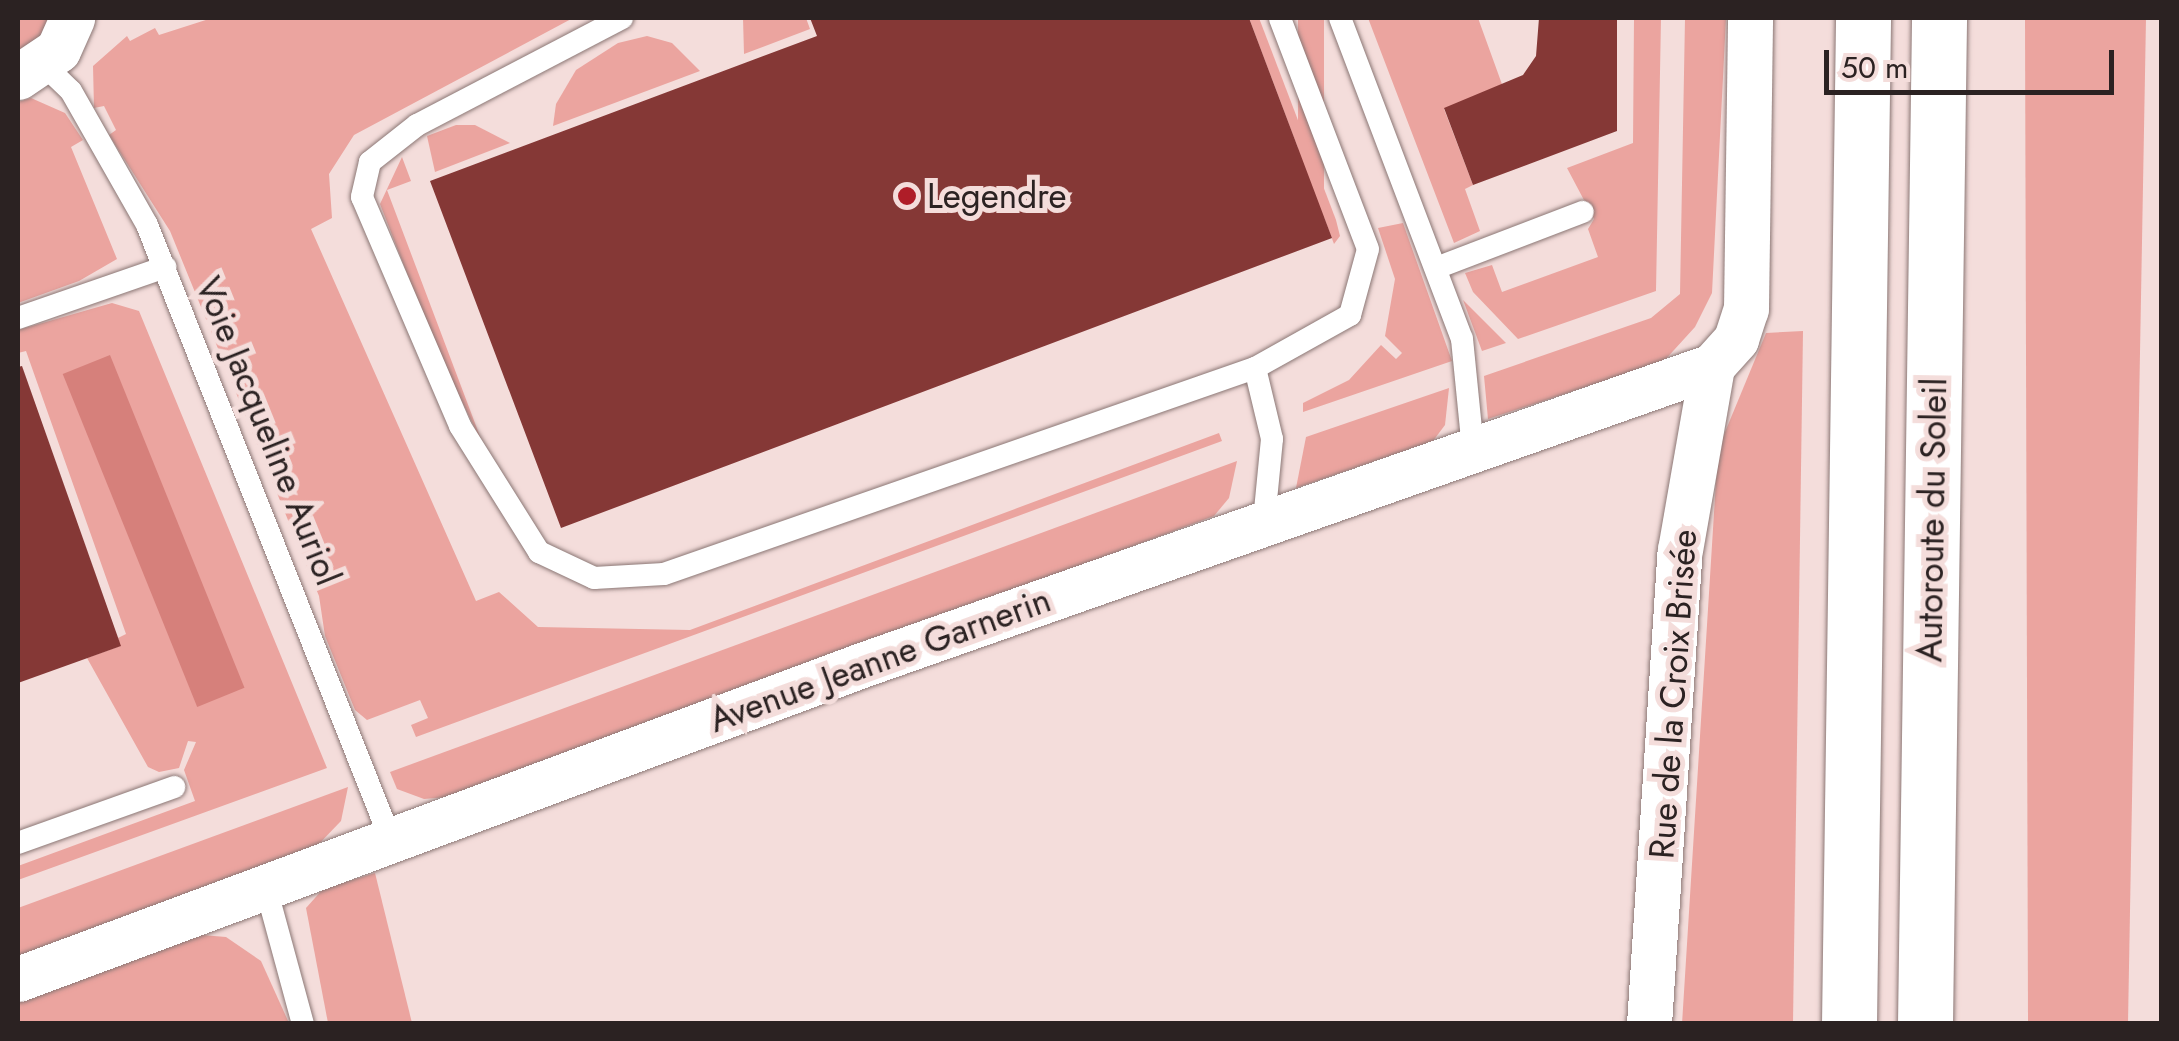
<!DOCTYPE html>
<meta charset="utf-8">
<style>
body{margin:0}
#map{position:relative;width:2179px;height:1041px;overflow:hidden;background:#f4dddb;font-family:Jost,sans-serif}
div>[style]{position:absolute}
.green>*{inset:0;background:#eba49f;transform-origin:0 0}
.water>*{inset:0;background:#d6807b;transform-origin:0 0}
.building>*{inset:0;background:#853836}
.roads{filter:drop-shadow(0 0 2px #8b7775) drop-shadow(0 0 2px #8b7775)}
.service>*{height:22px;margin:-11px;padding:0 11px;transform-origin:11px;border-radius:11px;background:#fff}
.minor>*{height:45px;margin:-22.5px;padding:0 22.5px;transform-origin:22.5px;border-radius:22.5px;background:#fff}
.motorway>*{height:55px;margin:-27.5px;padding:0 27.5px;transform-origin:27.5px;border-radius:27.5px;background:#fff}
.dots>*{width:28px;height:28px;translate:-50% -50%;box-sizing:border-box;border:5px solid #f4dddb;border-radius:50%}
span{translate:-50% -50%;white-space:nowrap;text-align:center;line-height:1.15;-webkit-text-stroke:10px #f4dddb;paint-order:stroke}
.poi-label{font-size:35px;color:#2b2222}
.left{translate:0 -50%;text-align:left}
.street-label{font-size:35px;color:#2b2222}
.frame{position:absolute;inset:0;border:20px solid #2b2222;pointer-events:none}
.scale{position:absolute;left:1824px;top:50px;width:290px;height:45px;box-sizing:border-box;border:5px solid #2b2222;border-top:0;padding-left:12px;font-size:30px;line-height:35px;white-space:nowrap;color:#2b2222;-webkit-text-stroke:8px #f4dddb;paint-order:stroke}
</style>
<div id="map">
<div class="green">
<i style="clip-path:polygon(18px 18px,53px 18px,47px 33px,18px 58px)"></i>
<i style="clip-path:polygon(212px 18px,573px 18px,354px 135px,329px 174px,332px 218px,311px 229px,476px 601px,499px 592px,538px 627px,690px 630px,1219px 433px,1222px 441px,416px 737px,411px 725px,428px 718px,420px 700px,367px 720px,355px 710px,325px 636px,319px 596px,170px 231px,109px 135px,116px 130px,104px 106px,94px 108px,93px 66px,127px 36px,130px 41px,155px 28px,159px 35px)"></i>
<i style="clip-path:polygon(743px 18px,806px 18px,810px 29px,744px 54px)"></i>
<i style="clip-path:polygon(1249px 18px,1259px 18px,1336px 220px,1340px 236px,1334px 244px)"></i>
<i style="left:1298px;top:18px;width:26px;height:213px"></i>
<i style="clip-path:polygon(1368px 18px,1478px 18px,1503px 87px,1444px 109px,1473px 185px,1465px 189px,1480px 231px,1454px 243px)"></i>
<i style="clip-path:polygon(1634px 18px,1661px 18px,1656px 291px,1518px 339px,1473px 292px,1465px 273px,1492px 265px,1502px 292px,1598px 257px,1588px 229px,1594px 219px,1567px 168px,1633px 143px)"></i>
<i style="clip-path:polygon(1685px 18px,1726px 18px,1712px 293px,1695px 327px,1664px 361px,1488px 419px,1484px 376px,1651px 318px,1680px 294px)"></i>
<i style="clip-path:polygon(2025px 18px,2146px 18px,2128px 1023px,2028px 1023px)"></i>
<i style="clip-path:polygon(647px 36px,672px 43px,700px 71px,553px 126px,556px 104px,576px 70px,618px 43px)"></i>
<i style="clip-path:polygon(31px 98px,65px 113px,83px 140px,71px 147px,117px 259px,79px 281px,18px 303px,18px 102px)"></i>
<i style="clip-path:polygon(456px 125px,475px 125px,510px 143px,435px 172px,427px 136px)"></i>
<i style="clip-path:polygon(402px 157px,411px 181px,387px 190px,484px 447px,436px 348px,380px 204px)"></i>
<i style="clip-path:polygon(1403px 223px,1452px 361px,1303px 412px,1303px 403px,1349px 380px,1381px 345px,1396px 359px,1402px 353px,1385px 336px,1395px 279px,1378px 228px)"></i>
<i style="clip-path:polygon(1463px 300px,1506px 343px,1482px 351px)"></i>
<i style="clip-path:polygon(112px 303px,139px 311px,327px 768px,18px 880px,18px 866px,195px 801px,184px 770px,196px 742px,188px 741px,179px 768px,159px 772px,148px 767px,87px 658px,120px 646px,118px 638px,126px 634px,26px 351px,18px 353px,18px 330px)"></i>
<i style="clip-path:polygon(1803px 331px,1793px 1023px,1682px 1024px,1718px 449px,1766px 333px)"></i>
<i style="clip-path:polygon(1449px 388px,1445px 425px,1433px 441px,1296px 488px,1306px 437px)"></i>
<i style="clip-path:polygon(1237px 461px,1229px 498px,1214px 516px,460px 796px,424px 799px,397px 789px,390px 772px)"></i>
<i style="clip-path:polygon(348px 787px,341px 821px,315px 848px,18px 957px,18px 908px)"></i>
<i style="clip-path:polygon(375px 873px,412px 1023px,328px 1023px,306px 908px,323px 889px)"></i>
<i style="clip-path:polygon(202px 935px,226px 937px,261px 961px,289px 1023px,18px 1024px,18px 1002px)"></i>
</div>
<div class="water">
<i style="left:110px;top:355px;width:359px;height:51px;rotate:68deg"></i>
</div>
<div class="building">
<i style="clip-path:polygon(810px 18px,1249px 18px,1332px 238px,561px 528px,430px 181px,817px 36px)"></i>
<i style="clip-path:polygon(1539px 18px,1617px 18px,1617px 131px,1473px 185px,1444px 108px,1523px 75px,1536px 56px)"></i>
<i style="clip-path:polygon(22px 366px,121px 646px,18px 683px,18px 367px)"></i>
</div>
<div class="roads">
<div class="service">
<i style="left:622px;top:18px;width:231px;rotate:152.4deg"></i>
<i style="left:417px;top:125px;width:60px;rotate:141.8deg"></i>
<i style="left:370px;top:162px;width:36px;rotate:103deg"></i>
<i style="left:362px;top:197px;width:249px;rotate:66.8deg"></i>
<i style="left:460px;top:426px;width:149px;rotate:57.9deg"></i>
<i style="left:539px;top:552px;width:61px;rotate:25.3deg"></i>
<i style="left:594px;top:578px;width:70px;rotate:-3.3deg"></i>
<i style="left:664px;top:574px;width:626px;rotate:-19.22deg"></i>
<i style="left:1255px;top:368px;width:109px;rotate:-29.2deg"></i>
<i style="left:1350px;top:315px;width:68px;rotate:-74.7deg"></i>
<i style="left:1368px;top:249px;width:247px;rotate:-110.9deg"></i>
<i style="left:1340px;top:18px;width:343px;rotate:69.2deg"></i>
<i style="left:1462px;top:339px;width:112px;rotate:84.3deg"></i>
<i style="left:44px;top:65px;width:37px;rotate:44deg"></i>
<i style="left:71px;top:91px;width:154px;rotate:60.4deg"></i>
<i style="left:147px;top:225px;width:665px;rotate:68.37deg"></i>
<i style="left:1436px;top:268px;width:157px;rotate:-20.9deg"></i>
<i style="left:18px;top:318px;width:156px;rotate:-19.1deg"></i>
<i style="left:1255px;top:368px;width:73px;rotate:76.5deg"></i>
<i style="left:1272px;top:439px;width:82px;rotate:95.6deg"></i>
<i style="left:18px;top:843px;width:166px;rotate:-19.7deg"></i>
<i style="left:266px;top:888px;width:141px;rotate:74.8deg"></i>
</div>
<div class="minor">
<i style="left:18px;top:77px;width:48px;rotate:-34deg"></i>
<i style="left:58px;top:50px;width:35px;rotate:-66deg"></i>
<i style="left:18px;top:979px;width:897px;rotate:-20.41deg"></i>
<i style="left:859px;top:666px;width:904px;rotate:-19.38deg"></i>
<i style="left:1712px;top:366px;width:36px;rotate:-48deg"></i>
<i style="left:1736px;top:339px;width:32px;rotate:-72deg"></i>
<i style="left:1746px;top:309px;width:291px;rotate:-89.2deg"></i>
<i style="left:1649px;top:1024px;width:475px;rotate:-86.3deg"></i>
<i style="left:1680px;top:550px;width:187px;rotate:-80.1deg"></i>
</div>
<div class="motorway">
<i style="left:1849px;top:1024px;width:1006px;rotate:-89.2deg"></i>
<i style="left:1925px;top:1024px;width:1006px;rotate:-89.2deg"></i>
</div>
</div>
<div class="dots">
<i style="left:907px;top:196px;background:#af1d28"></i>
</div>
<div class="poi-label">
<span class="left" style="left:927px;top:196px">Legendre</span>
</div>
<div class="street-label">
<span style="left:268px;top:431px;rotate:68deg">Voie Jacqueline Auriol</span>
<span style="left:1932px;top:520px;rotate:-89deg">Autoroute du Soleil</span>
<span style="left:880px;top:660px;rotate:-20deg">Avenue Jeanne Garnerin</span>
<span style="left:1673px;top:694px;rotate:-86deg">Rue de la Croix Brisée</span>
</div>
<div class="frame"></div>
<div class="scale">50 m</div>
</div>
